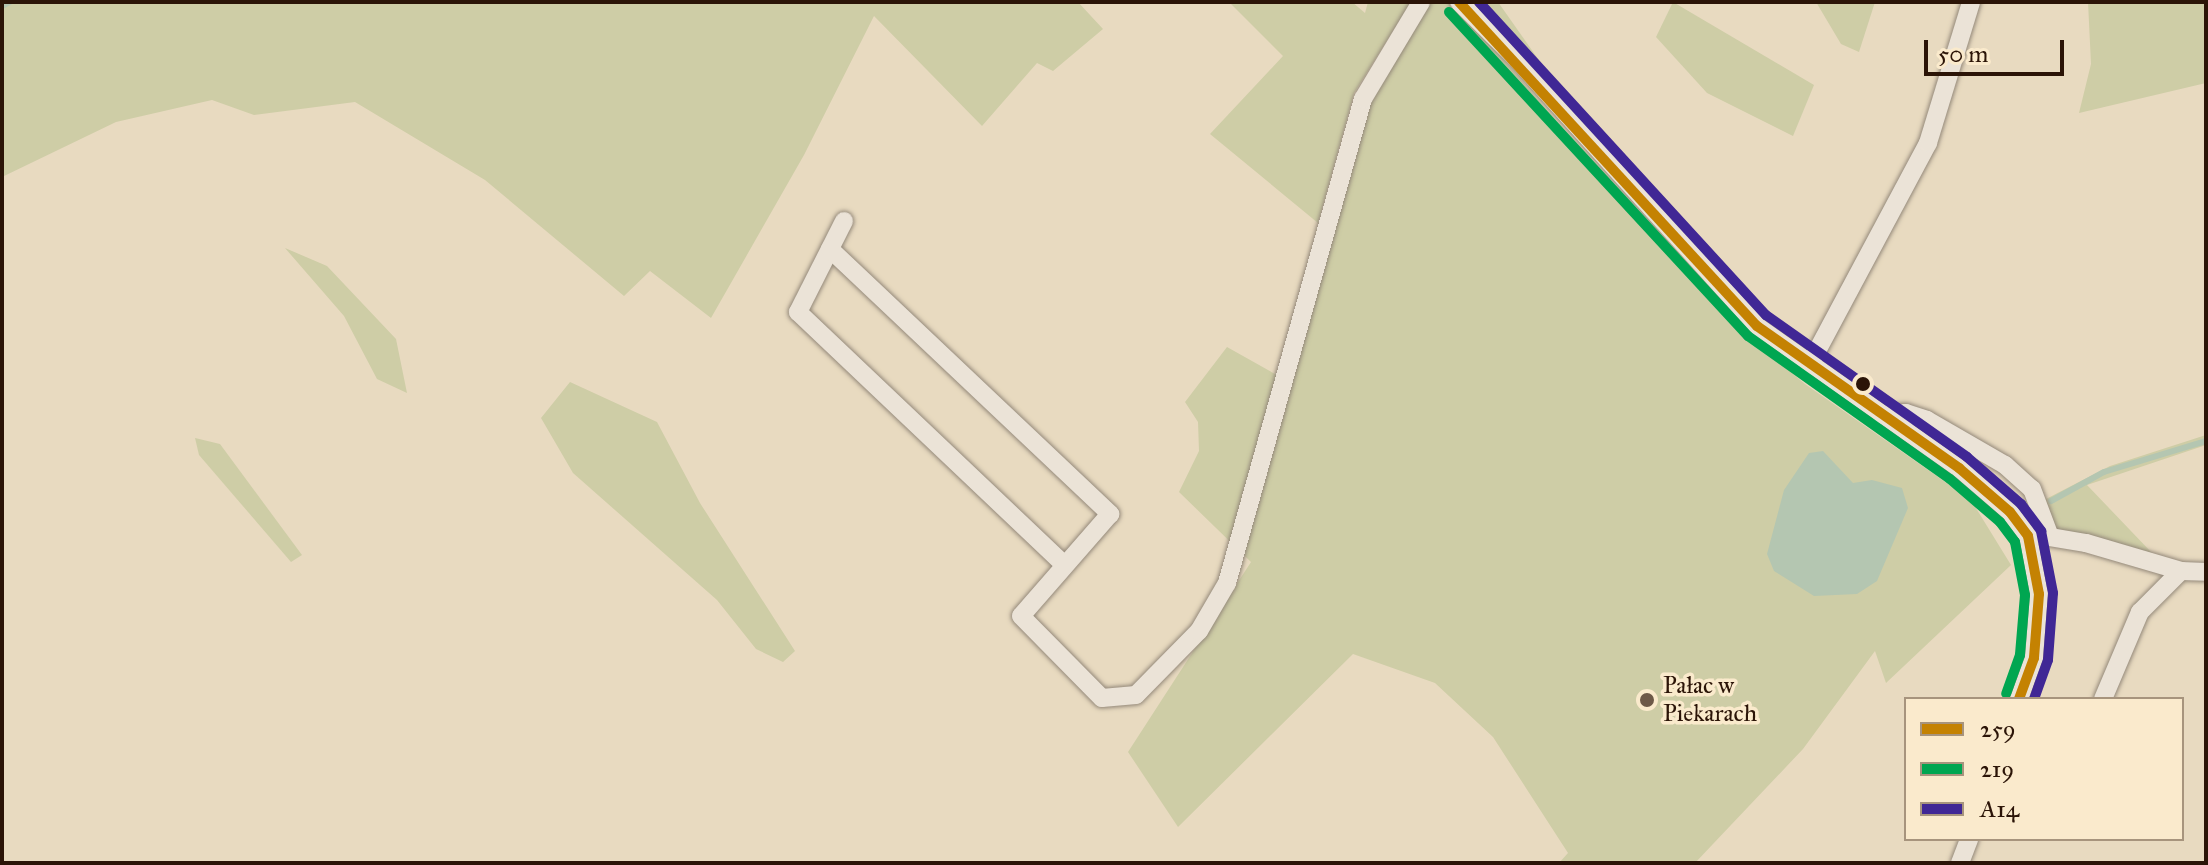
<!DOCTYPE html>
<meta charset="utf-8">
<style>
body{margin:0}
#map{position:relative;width:2208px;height:865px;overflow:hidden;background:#e8dac0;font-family:"IM FELL Great Primer",serif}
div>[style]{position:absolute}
.green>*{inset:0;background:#cecda6}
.water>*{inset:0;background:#b4c6b1}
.stream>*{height:6px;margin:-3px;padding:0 3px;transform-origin:3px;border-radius:3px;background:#b4c6b1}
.roads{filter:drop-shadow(0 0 2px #94897a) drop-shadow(0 0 2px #94897a)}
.minor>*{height:18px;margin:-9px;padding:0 9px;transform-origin:9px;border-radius:9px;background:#ebe3d7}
.bus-1>*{height:10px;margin:-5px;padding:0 5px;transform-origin:5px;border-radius:5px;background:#c48202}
.bus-2>*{height:10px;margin:-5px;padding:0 5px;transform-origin:5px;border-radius:5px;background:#00a651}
.bus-3>*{height:10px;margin:-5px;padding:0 5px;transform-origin:5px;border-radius:5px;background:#402795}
.dots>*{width:22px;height:22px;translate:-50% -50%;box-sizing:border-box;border:4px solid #faeacc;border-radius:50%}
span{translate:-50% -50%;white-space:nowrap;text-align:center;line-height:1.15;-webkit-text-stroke:7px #faeacc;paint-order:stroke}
.poi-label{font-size:24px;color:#2b1407}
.left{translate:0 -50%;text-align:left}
.frame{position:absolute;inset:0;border:4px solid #2b1407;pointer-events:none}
.legend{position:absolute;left:1904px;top:697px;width:280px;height:144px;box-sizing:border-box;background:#faeacc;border:2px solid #a7947d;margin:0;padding:10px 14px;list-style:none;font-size:24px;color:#2b1407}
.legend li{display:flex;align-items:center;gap:16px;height:40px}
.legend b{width:40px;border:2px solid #a7947d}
.scale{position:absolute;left:1924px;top:40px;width:140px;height:36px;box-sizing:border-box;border:4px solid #2b1407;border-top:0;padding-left:10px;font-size:24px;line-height:28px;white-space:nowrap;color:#2b1407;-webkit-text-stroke:6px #faeacc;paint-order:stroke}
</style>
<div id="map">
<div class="green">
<i style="clip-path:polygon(2px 2px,1078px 2px,1103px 29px,1053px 71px,1037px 63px,982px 126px,874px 16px,804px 155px,711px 318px,650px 271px,624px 296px,485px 180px,355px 102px,254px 115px,212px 100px,116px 122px,2px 177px)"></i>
<i style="clip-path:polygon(1229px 2px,1352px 2px,1365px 13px,1368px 2px,1411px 2px,1354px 93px,1318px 223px,1210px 134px,1283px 56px)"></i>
<i style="clip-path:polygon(1431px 2px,1453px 2px,1731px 322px,1805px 384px,1971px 500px,2011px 565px,1886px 683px,1875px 651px,1803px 749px,1695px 863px,1559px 863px,1568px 853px,1493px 737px,1435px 683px,1353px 654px,1178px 827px,1128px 752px,1251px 562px,1179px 492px,1199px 451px,1198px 422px,1185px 402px,1227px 347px,1291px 383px,1369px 102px)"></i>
<i style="clip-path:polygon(1474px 2px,1498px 2px,1541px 63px,1534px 66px)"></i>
<i style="clip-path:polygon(1673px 2px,1814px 85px,1793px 136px,1707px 93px,1656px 37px)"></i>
<i style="clip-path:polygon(1816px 2px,1875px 2px,1859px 52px,1841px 44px)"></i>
<i style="clip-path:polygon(2088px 2px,2206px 2px,2206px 83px,2079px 113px,2091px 64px)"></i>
<i style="clip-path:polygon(285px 248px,327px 266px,396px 339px,407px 393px,377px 379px,344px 316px)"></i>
<i style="clip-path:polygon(570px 382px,657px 422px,700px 503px,795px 651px,783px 662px,756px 649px,717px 600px,573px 473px,541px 418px)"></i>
<i style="clip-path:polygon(2206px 435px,2206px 445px,2087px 485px,2152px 553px,2051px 529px,2044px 500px,2110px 466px)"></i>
<i style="clip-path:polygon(195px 438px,220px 444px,302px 555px,291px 562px,199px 455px)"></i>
</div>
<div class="water">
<i style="clip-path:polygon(1823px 451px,1853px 483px,1872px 480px,1902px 488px,1908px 508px,1877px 581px,1857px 594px,1814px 596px,1774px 571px,1767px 554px,1784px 490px,1809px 453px)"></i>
</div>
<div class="stream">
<i style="left:2px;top:6px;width:9px;rotate:-27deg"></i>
<i style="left:2051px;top:501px;width:60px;rotate:-28.7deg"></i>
<i style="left:2104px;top:472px;width:107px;rotate:-16.9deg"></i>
</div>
<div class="roads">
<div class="minor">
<i style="left:1459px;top:2px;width:78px;rotate:44.5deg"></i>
<i style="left:1515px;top:57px;width:362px;rotate:48deg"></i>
<i style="left:1757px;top:326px;width:247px;rotate:35.1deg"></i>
<i style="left:1959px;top:468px;width:67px;rotate:40.8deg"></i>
<i style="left:2010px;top:512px;width:30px;rotate:53deg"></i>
<i style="left:2028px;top:536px;width:59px;rotate:79.3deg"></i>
<i style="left:2039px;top:594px;width:64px;rotate:94.5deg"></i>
<i style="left:2034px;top:658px;width:44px;rotate:110.1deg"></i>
<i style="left:844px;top:221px;width:102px;rotate:116.8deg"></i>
<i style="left:798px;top:312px;width:366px;rotate:43.5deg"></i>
<i style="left:830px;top:249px;width:386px;rotate:43.4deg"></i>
<i style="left:1110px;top:514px;width:135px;rotate:131.1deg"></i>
<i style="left:1021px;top:616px;width:115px;rotate:45.4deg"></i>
<i style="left:1102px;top:698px;width:34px;rotate:-5deg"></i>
<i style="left:1136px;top:695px;width:90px;rotate:-45.5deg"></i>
<i style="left:1199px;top:631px;width:56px;rotate:-59.7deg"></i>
<i style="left:1227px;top:583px;width:503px;rotate:-74.31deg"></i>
<i style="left:1363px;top:99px;width:113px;rotate:-59.1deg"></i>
<i style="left:1809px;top:366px;width:253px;rotate:-61.9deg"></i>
<i style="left:1928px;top:143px;width:147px;rotate:-73deg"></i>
<i style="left:1882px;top:415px;width:24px;rotate:-5deg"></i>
<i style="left:1906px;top:413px;width:22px;rotate:18deg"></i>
<i style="left:1927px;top:420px;width:90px;rotate:30deg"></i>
<i style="left:2005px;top:465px;width:36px;rotate:42deg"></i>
<i style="left:2032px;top:489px;width:48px;rotate:69.3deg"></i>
<i style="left:2038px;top:535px;width:49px;rotate:9.5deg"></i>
<i style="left:2086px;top:543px;width:99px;rotate:16.4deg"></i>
<i style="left:2181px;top:571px;width:25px;rotate:2deg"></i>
<i style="left:2103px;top:699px;width:95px;rotate:-67deg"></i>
<i style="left:2140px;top:612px;width:58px;rotate:-45deg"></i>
<i style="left:1960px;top:863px;width:26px;rotate:-69deg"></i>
</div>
</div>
<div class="bus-1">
<i style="left:1459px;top:2px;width:440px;rotate:47.4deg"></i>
<i style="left:1757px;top:326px;width:247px;rotate:35.1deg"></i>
<i style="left:1959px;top:468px;width:67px;rotate:40.8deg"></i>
<i style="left:2010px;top:512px;width:30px;rotate:53deg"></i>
<i style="left:2028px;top:536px;width:59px;rotate:79.3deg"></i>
<i style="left:2039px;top:594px;width:64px;rotate:94.5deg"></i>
<i style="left:2034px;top:658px;width:44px;rotate:110.1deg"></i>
</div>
<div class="bus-2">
<i style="left:1449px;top:12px;width:441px;rotate:47.3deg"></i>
<i style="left:1748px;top:336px;width:247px;rotate:35.3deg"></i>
<i style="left:1950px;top:479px;width:66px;rotate:40.7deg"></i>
<i style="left:2000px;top:522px;width:25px;rotate:53deg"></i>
<i style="left:2015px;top:542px;width:54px;rotate:79.3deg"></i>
<i style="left:2025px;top:595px;width:60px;rotate:94.8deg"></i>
<i style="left:2020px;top:655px;width:41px;rotate:109.7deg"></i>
</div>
<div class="bus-3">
<i style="left:1479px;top:2px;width:425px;rotate:47.5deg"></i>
<i style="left:1766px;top:315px;width:246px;rotate:35.2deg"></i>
<i style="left:1967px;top:457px;width:72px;rotate:41deg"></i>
<i style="left:2021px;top:504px;width:34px;rotate:53deg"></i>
<i style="left:2041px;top:531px;width:63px;rotate:79deg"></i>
<i style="left:2053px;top:593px;width:67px;rotate:94.3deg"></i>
<i style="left:2048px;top:660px;width:41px;rotate:109.7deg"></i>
</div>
<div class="dots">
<i style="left:1863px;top:384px;background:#2b1407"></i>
<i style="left:1647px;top:700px;background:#6d5948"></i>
</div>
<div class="poi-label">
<span class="left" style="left:1663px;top:700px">Pałac w<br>Piekarach</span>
</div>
<div class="frame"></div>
<ul class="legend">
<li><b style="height:10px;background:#c48202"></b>259</li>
<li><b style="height:10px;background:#00a651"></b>219</li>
<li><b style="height:10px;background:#402795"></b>A14</li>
</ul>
<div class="scale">50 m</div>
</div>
